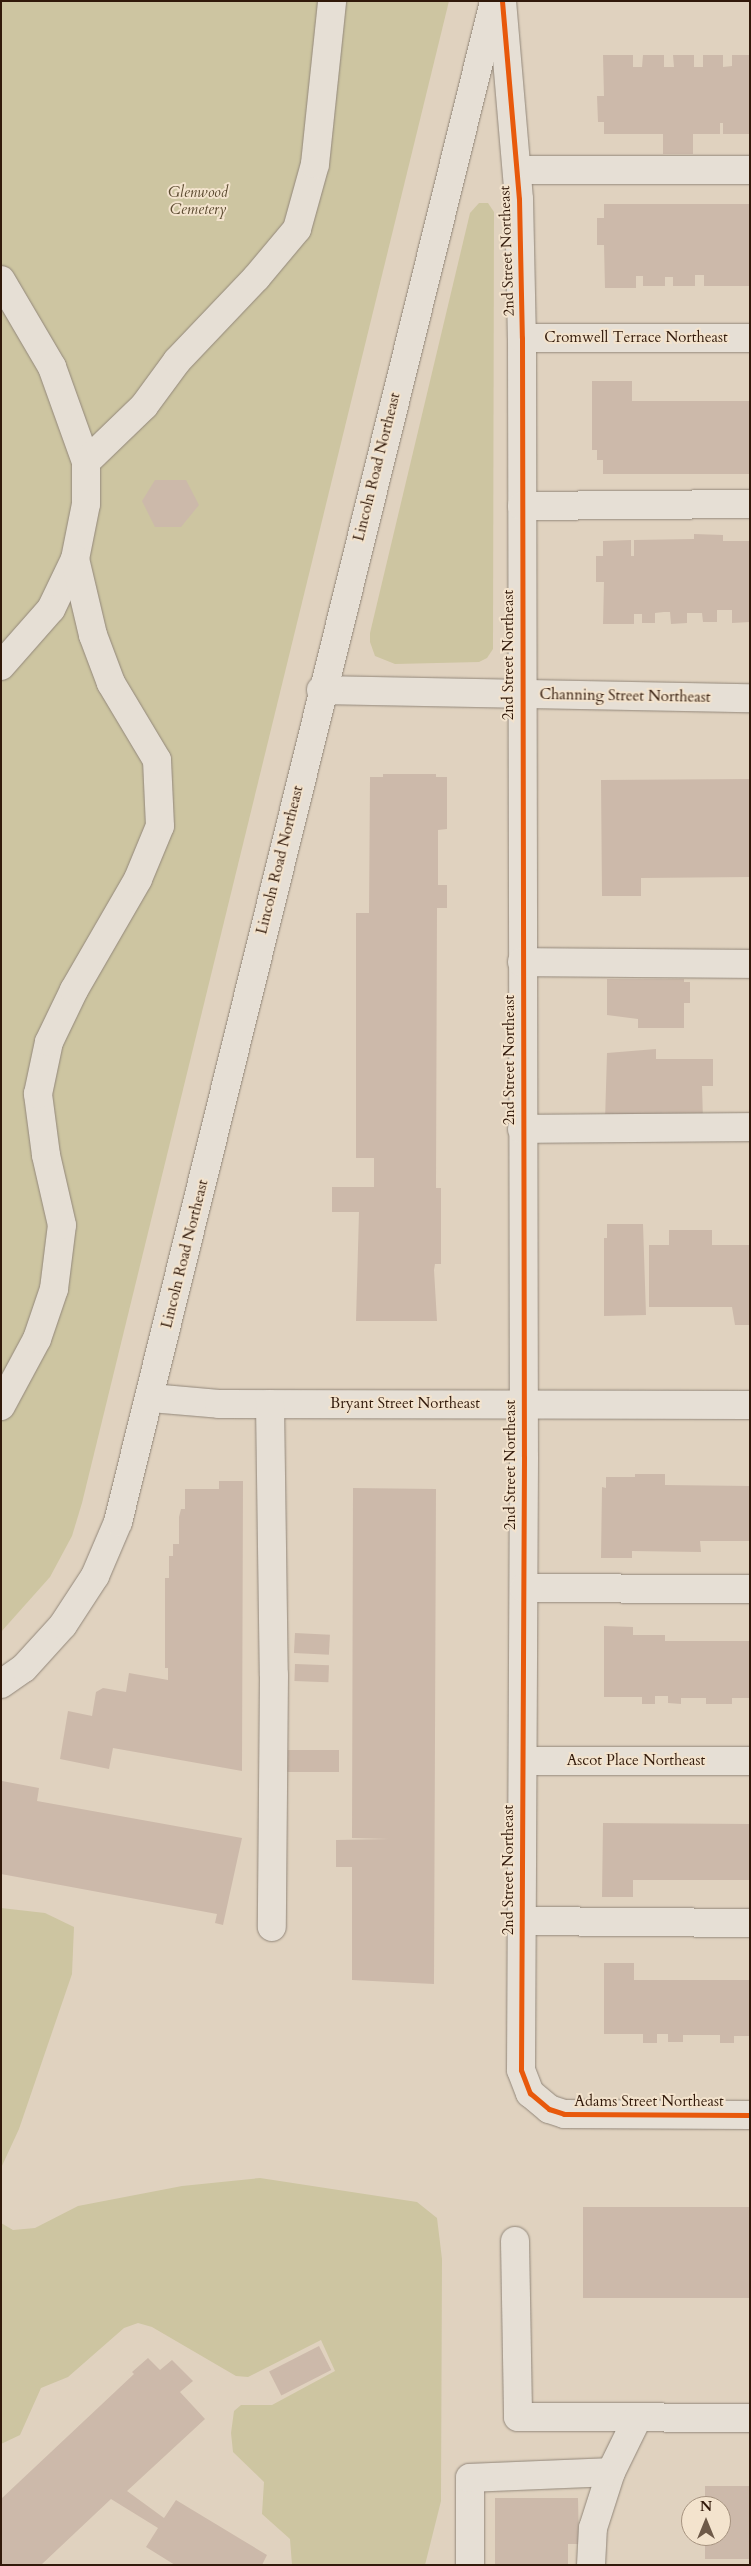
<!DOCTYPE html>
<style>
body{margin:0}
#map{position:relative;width:751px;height:2566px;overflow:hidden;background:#e0d2bf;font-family:Cardo,serif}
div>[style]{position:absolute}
.green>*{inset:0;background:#cdc5a1}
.building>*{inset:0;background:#ccb9aa;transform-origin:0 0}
.roads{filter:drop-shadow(0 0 1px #92877a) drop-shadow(0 0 1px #92877a)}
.minor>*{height:28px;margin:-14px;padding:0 14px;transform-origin:14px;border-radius:14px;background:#e6dfd5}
.cycleway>*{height:5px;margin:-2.5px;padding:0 2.5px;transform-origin:2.5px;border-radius:2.5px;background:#e8590c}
span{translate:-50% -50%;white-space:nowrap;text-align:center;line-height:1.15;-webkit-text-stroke:4px #f3e3cd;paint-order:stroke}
.park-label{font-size:15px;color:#5b4a30;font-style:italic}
.street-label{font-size:15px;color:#31190a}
.frame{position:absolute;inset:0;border:2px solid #31190a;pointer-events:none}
.north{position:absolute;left:681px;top:2496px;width:50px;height:50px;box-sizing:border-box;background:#f3e3cd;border:1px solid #a5927f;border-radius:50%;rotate:0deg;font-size:14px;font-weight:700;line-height:20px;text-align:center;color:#31190a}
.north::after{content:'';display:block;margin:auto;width:18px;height:22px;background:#6e5a49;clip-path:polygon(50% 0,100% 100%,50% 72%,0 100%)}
</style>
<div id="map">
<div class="green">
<i style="clip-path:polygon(1px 1px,449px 1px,82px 1503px,72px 1536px,50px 1577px,1px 1632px)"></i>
<i style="clip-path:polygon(479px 203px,488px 203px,494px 212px,493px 649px,487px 658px,479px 662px,395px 664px,375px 656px,370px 642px,370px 633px,470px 213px)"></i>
<i style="clip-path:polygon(1px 1908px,45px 1913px,74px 1927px,72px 1974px,19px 2129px,1px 2168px)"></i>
<i style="clip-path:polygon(260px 2178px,417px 2202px,437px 2218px,442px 2259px,441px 2501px,425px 2565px,292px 2565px,290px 2539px,262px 2514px,264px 2482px,233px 2452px,231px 2433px,234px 2411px,241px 2405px,272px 2405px,335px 2371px,321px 2340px,248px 2377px,236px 2376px,152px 2327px,138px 2323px,124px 2328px,68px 2377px,41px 2388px,20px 2435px,1px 2444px,1px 2223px,13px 2230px,35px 2228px,78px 2206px,182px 2186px)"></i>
</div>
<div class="building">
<i style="clip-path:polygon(603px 55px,633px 55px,633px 67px,642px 67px,643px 55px,664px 55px,664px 67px,674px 67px,673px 55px,694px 55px,694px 67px,703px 67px,703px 55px,723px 55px,723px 67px,732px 66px,732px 55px,750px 55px,750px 134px,723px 134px,723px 123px,720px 123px,720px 134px,693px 134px,693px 154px,663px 154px,663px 127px,663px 134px,604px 134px,604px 122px,598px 122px,597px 96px,604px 96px)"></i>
<i style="clip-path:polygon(604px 204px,750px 204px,750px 286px,704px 286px,704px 275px,695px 275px,695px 286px,673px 286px,673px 277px,665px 277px,665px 286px,643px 286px,643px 276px,636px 276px,636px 288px,605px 288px,604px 245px,597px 245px,597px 218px,604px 218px)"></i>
<i style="clip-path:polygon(592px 381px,632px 381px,632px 401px,750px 401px,750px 474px,603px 474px,603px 460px,597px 460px,597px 450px,592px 450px)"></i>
<i style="clip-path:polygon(155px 480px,186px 480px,199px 505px,181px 527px,155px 527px,142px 501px)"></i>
<i style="clip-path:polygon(694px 534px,723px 535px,723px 541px,750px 541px,750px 622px,732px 623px,732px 610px,717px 610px,717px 622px,703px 622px,702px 613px,687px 613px,687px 623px,671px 624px,670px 612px,664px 612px,655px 613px,655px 623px,642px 623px,642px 614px,634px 614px,634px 624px,603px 624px,604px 582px,596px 582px,596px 556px,603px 556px,603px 541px,631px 540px,631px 556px,634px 556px,634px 540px,694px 539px)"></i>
<i style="clip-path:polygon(383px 774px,436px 774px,436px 777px,447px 777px,447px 829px,438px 830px,438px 885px,447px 885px,447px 908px,437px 908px,436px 1188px,441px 1188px,441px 1264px,435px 1264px,434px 1270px,437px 1321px,356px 1321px,359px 1212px,332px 1212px,332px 1187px,374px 1187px,374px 1158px,356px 1158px,356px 913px,369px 913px,370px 777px,383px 777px)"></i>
<i style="clip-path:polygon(750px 779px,750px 877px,641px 878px,641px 896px,602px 896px,601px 780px)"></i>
<i style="clip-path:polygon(607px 979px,684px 979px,684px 982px,690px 982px,690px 1003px,684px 1003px,684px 1028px,638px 1028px,638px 1019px,607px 1015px)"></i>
<i style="clip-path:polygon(656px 1049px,656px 1059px,713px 1059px,713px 1086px,702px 1086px,703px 1120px,605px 1121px,607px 1053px)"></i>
<i style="clip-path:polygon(607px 1224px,643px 1224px,646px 1315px,604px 1316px,604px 1238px,607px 1238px)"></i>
<i style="clip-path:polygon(669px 1230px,712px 1230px,712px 1245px,750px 1245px,750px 1325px,735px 1325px,732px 1307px,649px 1307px,649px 1245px,669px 1245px)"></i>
<i style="clip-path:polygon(635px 1474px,665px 1474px,665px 1485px,750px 1486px,750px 1541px,700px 1541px,701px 1552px,632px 1551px,632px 1558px,601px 1558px,602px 1487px,606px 1488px,606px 1477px,635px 1477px)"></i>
<i style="clip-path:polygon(219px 1481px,243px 1481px,242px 1771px,113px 1748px,109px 1769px,60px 1759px,68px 1711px,92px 1716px,96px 1692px,103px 1688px,126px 1692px,129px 1673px,168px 1680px,168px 1668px,165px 1668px,165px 1578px,169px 1578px,169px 1556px,173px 1556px,173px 1544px,179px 1544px,179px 1517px,181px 1509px,185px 1509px,185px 1489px,219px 1489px)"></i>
<i style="clip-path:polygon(353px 1488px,436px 1489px,434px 1984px,352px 1980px,352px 1867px,336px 1867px,336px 1840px,389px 1839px,352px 1838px)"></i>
<i style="clip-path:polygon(604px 1626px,633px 1627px,633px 1635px,665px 1635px,665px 1641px,750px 1641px,750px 1698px,732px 1698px,732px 1704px,706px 1704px,706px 1698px,681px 1698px,681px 1704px,668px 1703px,668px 1696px,655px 1696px,655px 1704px,642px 1704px,642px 1697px,604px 1697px)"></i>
<i style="left:295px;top:1633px;width:35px;height:20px;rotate:3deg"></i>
<i style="left:295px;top:1664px;width:34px;height:17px;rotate:2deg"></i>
<i style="left:339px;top:1750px;width:22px;height:52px;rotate:90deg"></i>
<i style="clip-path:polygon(2px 1781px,39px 1788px,37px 1801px,242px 1838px,223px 1925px,215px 1923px,217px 1914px,1px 1874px)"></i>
<i style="clip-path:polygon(603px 1823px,750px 1824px,750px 1880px,633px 1880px,633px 1897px,602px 1897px)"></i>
<i style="clip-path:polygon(604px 1963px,634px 1963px,634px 1980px,750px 1980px,750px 2036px,734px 2036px,734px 2043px,720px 2043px,720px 2035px,683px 2035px,683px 2042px,668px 2042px,668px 2034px,657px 2034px,657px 2043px,643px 2043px,643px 2034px,604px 2034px)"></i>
<i style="left:583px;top:2207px;width:167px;height:91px"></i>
<i style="left:319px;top:2346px;width:27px;height:56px;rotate:63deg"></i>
<i style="clip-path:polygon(148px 2358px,160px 2370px,172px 2360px,193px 2381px,180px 2392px,205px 2419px,127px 2491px,164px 2518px,176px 2500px,267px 2555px,262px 2565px,175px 2565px,146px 2547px,158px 2528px,111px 2499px,41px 2565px,1px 2565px,1px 2499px,134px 2374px,132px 2372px)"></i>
<i style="clip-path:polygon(705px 2486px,750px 2486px,750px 2559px,705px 2559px,705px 2536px,721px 2536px,721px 2506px,705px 2506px)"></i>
<i style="clip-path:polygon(495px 2498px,578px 2498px,579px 2544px,568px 2544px,568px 2565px,495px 2565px)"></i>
</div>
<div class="roads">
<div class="minor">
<i style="left:502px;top:1px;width:199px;rotate:85.1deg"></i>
<i style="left:519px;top:199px;width:139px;rotate:88.8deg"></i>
<i style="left:522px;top:338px;width:1119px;rotate:89.9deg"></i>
<i style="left:524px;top:1457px;width:613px;rotate:90.28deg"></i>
<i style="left:521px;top:2070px;width:25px;rotate:69deg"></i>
<i style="left:530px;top:2093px;width:25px;rotate:40deg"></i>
<i style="left:549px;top:2109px;width:16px;rotate:18deg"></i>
<i style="left:564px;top:2114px;width:186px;rotate:0.3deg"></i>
<i style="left:517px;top:170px;width:233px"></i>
<i style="left:1px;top:280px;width:101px;rotate:59.6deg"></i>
<i style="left:52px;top:367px;width:101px;rotate:70.3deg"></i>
<i style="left:86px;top:462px;width:42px;rotate:90deg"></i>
<i style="left:86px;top:504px;width:56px;rotate:101.3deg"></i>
<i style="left:75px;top:559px;width:55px;rotate:115.6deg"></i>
<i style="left:51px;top:609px;width:76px;rotate:131.3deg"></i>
<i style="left:522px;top:338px;width:228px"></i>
<i style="left:86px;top:462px;width:81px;rotate:-44deg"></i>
<i style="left:144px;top:406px;width:56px;rotate:-53.7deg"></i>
<i style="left:177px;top:361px;width:115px;rotate:-46.4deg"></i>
<i style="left:256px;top:278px;width:64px;rotate:-50.1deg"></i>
<i style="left:297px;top:229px;width:67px;rotate:-74.5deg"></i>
<i style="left:315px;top:164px;width:164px;rotate:-84deg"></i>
<i style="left:522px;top:506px;width:228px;rotate:-0.5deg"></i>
<i style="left:321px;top:690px;width:429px;rotate:1.1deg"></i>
<i style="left:522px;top:962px;width:228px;rotate:0.5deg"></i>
<i style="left:522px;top:1129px;width:228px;rotate:-0.5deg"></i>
<i style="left:151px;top:1398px;width:68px;rotate:5deg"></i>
<i style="left:219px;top:1404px;width:531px;rotate:0.11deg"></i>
<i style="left:270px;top:1404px;width:271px;rotate:89.2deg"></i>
<i style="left:274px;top:1675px;width:252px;rotate:90.5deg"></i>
<i style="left:1px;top:1406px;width:76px;rotate:-61.8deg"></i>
<i style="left:37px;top:1339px;width:53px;rotate:-71.2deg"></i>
<i style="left:54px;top:1289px;width:64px;rotate:-82.9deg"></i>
<i style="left:62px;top:1225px;width:72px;rotate:-102.9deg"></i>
<i style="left:46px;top:1155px;width:62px;rotate:-97.5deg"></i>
<i style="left:38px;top:1094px;width:53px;rotate:-78.1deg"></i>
<i style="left:49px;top:1042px;width:58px;rotate:-64.3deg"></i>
<i style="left:74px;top:990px;width:128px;rotate:-60deg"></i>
<i style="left:138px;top:879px;width:57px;rotate:-67.5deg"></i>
<i style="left:160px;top:826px;width:66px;rotate:-92.6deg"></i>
<i style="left:157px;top:760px;width:90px;rotate:-120.9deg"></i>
<i style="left:111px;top:683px;width:51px;rotate:-110.6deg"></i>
<i style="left:93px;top:635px;width:78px;rotate:-103.3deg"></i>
<i style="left:524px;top:1588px;width:226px;rotate:0.3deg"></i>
<i style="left:1px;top:1684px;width:28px;rotate:-35deg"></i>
<i style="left:24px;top:1668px;width:58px;rotate:-47.8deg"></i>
<i style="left:63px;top:1625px;width:59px;rotate:-56.9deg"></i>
<i style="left:95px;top:1576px;width:59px;rotate:-66.9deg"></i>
<i style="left:118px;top:1522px;width:1567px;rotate:-76.11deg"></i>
<i style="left:523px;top:1761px;width:227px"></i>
<i style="left:522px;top:1921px;width:228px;rotate:0.5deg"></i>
<i style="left:515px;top:2241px;width:176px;rotate:89deg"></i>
<i style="left:518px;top:2417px;width:232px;rotate:0.2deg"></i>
<i style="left:470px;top:2565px;width:87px;rotate:-90deg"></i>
<i style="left:470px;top:2478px;width:141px;rotate:-2.4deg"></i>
<i style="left:591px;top:2565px;width:37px;rotate:-87deg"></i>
<i style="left:593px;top:2528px;width:59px;rotate:-72.2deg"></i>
<i style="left:611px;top:2472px;width:61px;rotate:-63.9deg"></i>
</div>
</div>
<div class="cycleway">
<i style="left:502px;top:1px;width:199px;rotate:85.1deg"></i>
<i style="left:519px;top:199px;width:139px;rotate:88.8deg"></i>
<i style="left:522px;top:338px;width:1119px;rotate:89.9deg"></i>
<i style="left:524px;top:1457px;width:613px;rotate:90.28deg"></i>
<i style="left:521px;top:2070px;width:25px;rotate:69deg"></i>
<i style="left:530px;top:2093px;width:25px;rotate:40deg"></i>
<i style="left:549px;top:2109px;width:16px;rotate:18deg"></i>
<i style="left:564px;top:2114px;width:186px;rotate:0.3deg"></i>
</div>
<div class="park-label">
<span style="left:198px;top:201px">Glenwood<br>Cemetery</span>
</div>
<div class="street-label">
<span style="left:507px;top:251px;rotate:-92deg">2nd Street Northeast</span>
<span style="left:636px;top:338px">Cromwell Terrace Northeast</span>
<span style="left:377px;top:467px;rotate:-76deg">Lincoln Road Northeast</span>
<span style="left:509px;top:655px;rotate:-90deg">2nd Street Northeast</span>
<span style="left:625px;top:696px;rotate:1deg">Channing Street Northeast</span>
<span style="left:280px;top:860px;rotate:-76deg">Lincoln Road Northeast</span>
<span style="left:510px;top:1060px;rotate:-90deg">2nd Street Northeast</span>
<span style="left:185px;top:1254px;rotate:-76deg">Lincoln Road Northeast</span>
<span style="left:405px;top:1404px">Bryant Street Northeast</span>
<span style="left:511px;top:1465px;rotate:-90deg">2nd Street Northeast</span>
<span style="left:636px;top:1761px">Ascot Place Northeast</span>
<span style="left:509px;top:1870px;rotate:-90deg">2nd Street Northeast</span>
<span style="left:649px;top:2102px">Adams Street Northeast</span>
</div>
<div class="frame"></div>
<div class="north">N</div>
</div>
